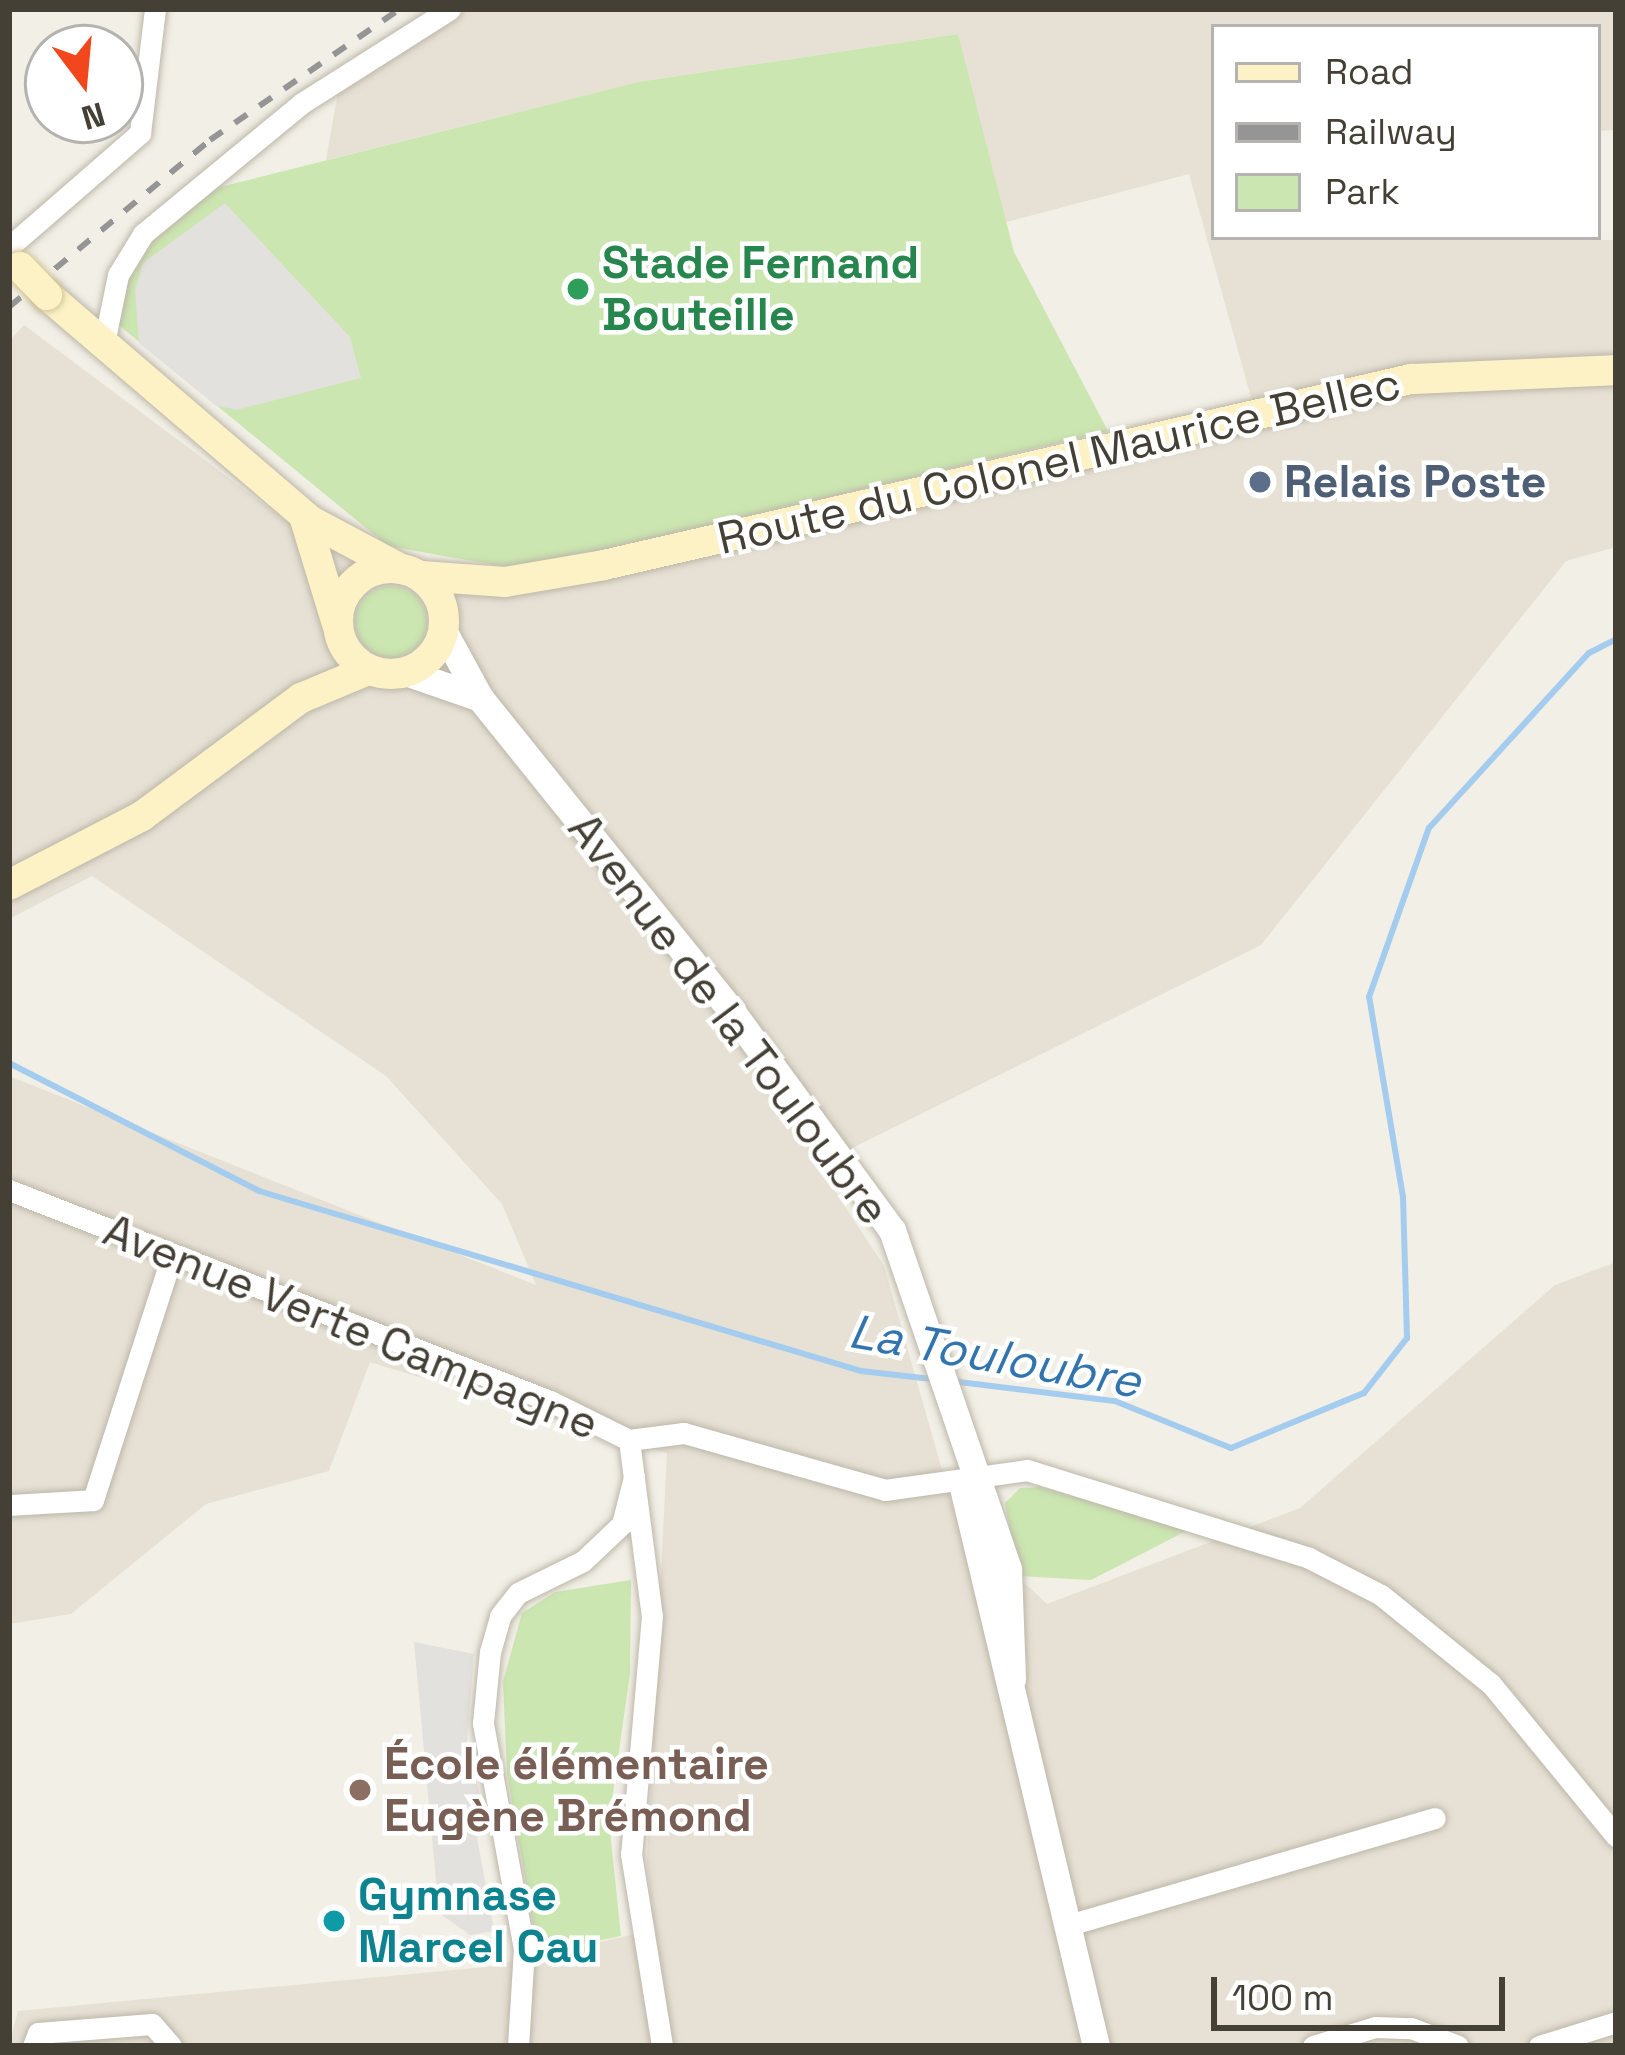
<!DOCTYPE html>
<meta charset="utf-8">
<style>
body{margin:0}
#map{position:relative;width:1625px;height:2055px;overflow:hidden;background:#f2efe6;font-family:"Space Grotesk",sans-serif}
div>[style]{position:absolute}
.residential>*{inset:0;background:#e6e1d4}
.green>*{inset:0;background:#cbe6b0}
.round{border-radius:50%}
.parking>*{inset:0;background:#e3e1de}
.stream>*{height:6px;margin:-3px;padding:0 3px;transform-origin:3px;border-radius:3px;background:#a4ccee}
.roads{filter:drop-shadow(0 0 3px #bdb7a9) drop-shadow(0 0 3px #bdb7a9)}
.minor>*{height:21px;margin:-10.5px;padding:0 10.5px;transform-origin:10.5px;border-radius:10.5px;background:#fff}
.tertiary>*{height:27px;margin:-13.5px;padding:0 13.5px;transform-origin:13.5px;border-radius:13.5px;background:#fff}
.secondary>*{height:30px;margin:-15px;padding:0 15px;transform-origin:15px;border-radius:15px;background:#fdf2c6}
.secondary>.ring{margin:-15px;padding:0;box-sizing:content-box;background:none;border:30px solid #fdf2c6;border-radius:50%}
.rail>*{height:6px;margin-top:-3px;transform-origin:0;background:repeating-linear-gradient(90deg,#959595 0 15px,transparent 0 30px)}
.bridges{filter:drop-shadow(0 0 3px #d1c497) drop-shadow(0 0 3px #d1c497)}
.secondary-bridge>*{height:30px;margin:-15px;padding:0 15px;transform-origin:15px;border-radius:15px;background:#fdf2c6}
.dots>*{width:33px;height:33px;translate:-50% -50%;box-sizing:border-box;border:6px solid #fff;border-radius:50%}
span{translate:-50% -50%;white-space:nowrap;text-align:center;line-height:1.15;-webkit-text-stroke:9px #fff;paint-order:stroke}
.leisure-label{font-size:45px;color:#27864d;font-weight:700}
.left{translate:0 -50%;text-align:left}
.street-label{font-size:45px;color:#454036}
.service-label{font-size:45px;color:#4e5e75;font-weight:700}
.education-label{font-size:45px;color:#785e54;font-weight:700}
.culture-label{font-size:45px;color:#0d838f;font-weight:700}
.water-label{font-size:48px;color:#3274ad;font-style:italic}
.frame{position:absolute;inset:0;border:12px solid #454036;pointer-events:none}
.legend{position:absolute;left:1211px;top:24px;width:390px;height:216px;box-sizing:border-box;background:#fff;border:3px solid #b5b3af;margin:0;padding:15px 21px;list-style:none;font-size:36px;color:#454036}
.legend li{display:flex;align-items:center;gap:24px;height:60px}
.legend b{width:60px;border:3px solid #b5b3af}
.north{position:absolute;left:24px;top:24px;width:120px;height:120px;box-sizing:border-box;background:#fff;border:3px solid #b5b3af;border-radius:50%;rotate:164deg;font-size:33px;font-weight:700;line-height:48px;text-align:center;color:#454036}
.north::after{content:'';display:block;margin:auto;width:42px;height:54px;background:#f2471d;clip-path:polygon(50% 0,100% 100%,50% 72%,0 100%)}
.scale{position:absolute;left:1211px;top:1977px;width:294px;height:54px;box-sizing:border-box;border:6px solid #454036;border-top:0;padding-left:15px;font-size:36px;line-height:42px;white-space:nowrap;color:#454036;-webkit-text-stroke:9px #fff;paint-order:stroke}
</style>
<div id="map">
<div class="residential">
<i style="clip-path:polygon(469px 9px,1616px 9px,1616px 130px,1598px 131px,1598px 27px,1214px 27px,1214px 237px,1616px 240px,1616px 547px,1566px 561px,1261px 945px,818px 1165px,884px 1266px,956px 1519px,1047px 1604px,1300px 1508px,1555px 1285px,1616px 1262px,1616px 2046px,9px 2046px,18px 2011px,486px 1967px,654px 1930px,647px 1861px,667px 1453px,370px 1362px,329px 1471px,206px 1504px,71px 1614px,9px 1624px,9px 1076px,536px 1285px,502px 1204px,386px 1076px,92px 876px,9px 919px,9px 341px,24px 325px,293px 526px,519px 594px,1260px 430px,1189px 174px,1003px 223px,958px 34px,638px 82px,326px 160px,339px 86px)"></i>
</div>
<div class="green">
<i style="clip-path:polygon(958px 34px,1014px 252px,1108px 431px,522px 570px,388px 546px,115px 322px,131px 261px,204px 191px,638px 82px)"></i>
<i class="round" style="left:355px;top:586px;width:72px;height:72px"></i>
<i style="clip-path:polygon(1040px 1487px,1190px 1529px,1091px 1580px,1018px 1576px,1005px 1503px,1020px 1488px)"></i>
<i style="clip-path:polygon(631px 1580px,630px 1673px,609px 1822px,621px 1936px,538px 1953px,507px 1773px,503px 1682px,522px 1613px,555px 1592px)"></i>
</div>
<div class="parking">
<i style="clip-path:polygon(225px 203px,350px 337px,361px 378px,236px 410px,215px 405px,139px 343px,135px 291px,143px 263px)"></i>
<i style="clip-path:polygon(414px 1642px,474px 1654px,467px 1741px,489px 1832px,477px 1837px,494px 1931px,470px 1935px,439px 1913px)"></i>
</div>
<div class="stream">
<i style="left:9px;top:1063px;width:281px;rotate:27.1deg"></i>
<i style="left:259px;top:1191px;width:628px;rotate:16.65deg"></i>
<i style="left:861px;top:1371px;width:71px;rotate:6.4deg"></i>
<i style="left:951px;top:1381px;width:165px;rotate:7deg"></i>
<i style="left:1115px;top:1401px;width:125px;rotate:22.1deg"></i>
<i style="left:1231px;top:1448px;width:144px;rotate:-22.5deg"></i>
<i style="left:1364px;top:1393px;width:70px;rotate:-52deg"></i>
<i style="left:1407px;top:1338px;width:141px;rotate:-91.6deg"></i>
<i style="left:1403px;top:1197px;width:203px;rotate:-99.6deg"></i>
<i style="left:1369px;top:997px;width:179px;rotate:-70.5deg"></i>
<i style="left:1429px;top:828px;width:237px;rotate:-47.6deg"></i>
<i style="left:1589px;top:653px;width:30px;rotate:-27deg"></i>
</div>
<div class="roads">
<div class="minor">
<i style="left:9px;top:247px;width:174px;rotate:-41deg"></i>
<i style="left:140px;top:133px;width:125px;rotate:-83.1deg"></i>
<i style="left:103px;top:348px;width:75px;rotate:-78.4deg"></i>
<i style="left:118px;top:275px;width:48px;rotate:-58.6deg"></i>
<i style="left:143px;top:234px;width:206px;rotate:-39.5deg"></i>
<i style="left:302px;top:103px;width:175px;rotate:-32.4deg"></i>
<i style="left:9px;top:1190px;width:581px;rotate:21.31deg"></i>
<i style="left:550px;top:1401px;width:88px;rotate:26.3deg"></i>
<i style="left:629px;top:1440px;width:55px;rotate:-7.3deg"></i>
<i style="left:684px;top:1433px;width:209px;rotate:15.8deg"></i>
<i style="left:885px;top:1490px;width:143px;rotate:-8deg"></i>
<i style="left:1027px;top:1470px;width:295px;rotate:17.3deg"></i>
<i style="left:1309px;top:1558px;width:81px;rotate:27.2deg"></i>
<i style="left:1381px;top:1595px;width:141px;rotate:39deg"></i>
<i style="left:1491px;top:1684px;width:197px;rotate:50.6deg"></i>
<i style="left:629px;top:1440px;width:177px;rotate:82.6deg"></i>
<i style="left:652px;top:1616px;width:239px;rotate:95deg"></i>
<i style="left:631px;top:1854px;width:194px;rotate:80.8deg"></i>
<i style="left:9px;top:1505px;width:84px;rotate:-3.4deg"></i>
<i style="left:93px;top:1500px;width:257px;rotate:-72.1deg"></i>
<i style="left:1069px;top:1925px;width:381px;rotate:-16.3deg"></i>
<i style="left:33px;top:2046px;width:14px;rotate:-69deg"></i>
<i style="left:38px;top:2033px;width:114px;rotate:-4.5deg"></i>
<i style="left:152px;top:2024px;width:29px;rotate:49deg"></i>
<i style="left:518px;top:2046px;width:97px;rotate:-86.5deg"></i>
<i style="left:524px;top:1949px;width:230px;rotate:-100.3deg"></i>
<i style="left:483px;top:1723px;width:71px;rotate:-84.4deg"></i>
<i style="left:490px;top:1652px;width:37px;rotate:-74deg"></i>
<i style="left:500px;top:1616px;width:29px;rotate:-52deg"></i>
<i style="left:518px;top:1593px;width:72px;rotate:-26.2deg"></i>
<i style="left:583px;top:1561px;width:54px;rotate:-43.5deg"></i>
<i style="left:622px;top:1524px;width:49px;rotate:-75.7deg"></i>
<i style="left:1313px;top:2046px;width:65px;rotate:-17deg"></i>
<i style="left:1375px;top:2027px;width:36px;rotate:2deg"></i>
<i style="left:1411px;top:2028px;width:50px;rotate:21deg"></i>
<i style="left:1539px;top:2046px;width:81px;rotate:-17.3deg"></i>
</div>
<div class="tertiary">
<i style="left:444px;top:632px;width:75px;rotate:61.4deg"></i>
<i style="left:480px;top:698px;width:404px;rotate:51.2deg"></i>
<i style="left:733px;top:1013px;width:269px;rotate:53.8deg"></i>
<i style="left:892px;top:1230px;width:358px;rotate:71.1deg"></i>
<i style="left:1008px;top:1569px;width:110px;rotate:87.9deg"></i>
<i style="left:408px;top:673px;width:76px;rotate:19.1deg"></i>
<i style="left:962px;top:1483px;width:579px;rotate:76.61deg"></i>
</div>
<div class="secondary">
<i style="left:47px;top:295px;width:348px;rotate:40.6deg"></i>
<i style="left:311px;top:521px;width:102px;rotate:28.1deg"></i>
<i style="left:304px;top:516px;width:113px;rotate:73deg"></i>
<i class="ring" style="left:338px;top:568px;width:76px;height:76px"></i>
<i style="left:421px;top:576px;width:84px;rotate:4.1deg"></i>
<i style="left:505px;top:582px;width:100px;rotate:-9.7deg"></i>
<i style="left:604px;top:565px;width:828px;rotate:-12.98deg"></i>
<i style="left:1411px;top:379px;width:205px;rotate:-2.5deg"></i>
<i style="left:9px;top:885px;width:150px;rotate:-27.4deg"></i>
<i style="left:142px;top:816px;width:198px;rotate:-36.6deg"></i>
<i style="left:301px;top:698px;width:73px;rotate:-22.7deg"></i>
</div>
</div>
<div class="rail">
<i style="left:9px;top:307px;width:261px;rotate:-39.7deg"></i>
<i style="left:210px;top:140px;width:231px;rotate:-34.6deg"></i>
</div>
<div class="bridges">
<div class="secondary-bridge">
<i style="left:20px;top:267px;width:39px;rotate:46deg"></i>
</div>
</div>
<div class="dots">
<i style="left:578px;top:289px;background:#2e9e5b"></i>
<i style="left:1260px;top:482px;background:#5c6f8a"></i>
<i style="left:360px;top:1790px;background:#8d6e63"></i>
<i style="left:334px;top:1921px;background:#0f9aa8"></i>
</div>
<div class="leisure-label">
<span class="left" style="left:602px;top:289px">Stade Fernand<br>Bouteille</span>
</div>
<div class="street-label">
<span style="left:1059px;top:461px;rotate:-13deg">Route du Colonel Maurice Bellec</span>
<span style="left:729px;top:1019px;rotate:53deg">Avenue de la Touloubre</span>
<span style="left:351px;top:1327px;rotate:22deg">Avenue Verte Campagne</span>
</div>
<div class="service-label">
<span class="left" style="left:1284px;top:482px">Relais Poste</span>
</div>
<div class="education-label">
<span class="left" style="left:384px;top:1790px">École élémentaire<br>Eugène Brémond</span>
</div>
<div class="culture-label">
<span class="left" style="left:358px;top:1921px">Gymnase<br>Marcel Cau</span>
</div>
<div class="water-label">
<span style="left:995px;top:1356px;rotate:10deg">La Touloubre</span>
</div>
<div class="frame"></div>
<ul class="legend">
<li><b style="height:15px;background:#fdf2c6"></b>Road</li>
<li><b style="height:15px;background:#959595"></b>Railway</li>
<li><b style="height:33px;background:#cbe6b0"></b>Park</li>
</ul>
<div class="north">N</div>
<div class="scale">100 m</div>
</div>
